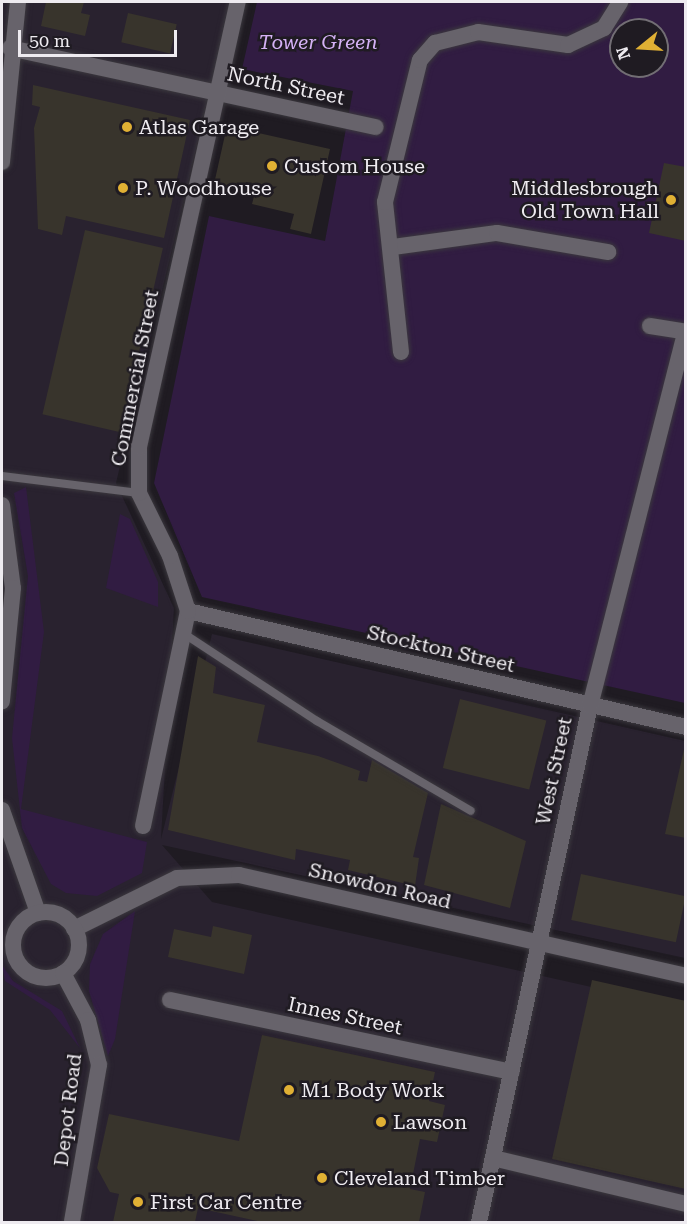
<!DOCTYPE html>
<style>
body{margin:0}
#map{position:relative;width:687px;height:1224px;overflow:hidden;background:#1f1b22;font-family:"Roboto Serif",serif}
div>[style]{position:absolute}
.built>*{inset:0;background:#29222f}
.green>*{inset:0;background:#311c42}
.building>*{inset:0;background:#38342c;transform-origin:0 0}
.roads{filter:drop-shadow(0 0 2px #3b383e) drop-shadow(0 0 2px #3b383e)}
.service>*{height:8px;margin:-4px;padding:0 4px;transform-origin:4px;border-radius:4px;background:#67636b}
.minor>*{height:16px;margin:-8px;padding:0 8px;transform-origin:8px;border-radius:8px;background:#67636b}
.tertiary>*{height:16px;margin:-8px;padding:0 8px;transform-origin:8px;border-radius:8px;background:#67636b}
.tertiary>.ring{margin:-8px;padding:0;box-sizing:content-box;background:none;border:16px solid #67636b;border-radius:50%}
.dots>*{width:16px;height:16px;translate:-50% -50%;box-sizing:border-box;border:3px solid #1f1b22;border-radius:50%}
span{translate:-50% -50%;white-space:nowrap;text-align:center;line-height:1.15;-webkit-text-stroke:5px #1f1b22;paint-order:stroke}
.park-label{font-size:20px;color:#d4b1f5;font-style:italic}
.street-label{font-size:20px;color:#eeebf0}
.poi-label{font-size:20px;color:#eeebf0}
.left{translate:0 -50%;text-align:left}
.right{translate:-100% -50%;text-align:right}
.frame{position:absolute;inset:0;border:3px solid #eeebf0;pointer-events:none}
.north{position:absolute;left:609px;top:18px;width:60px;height:60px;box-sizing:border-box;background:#1f1b22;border:2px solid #726e74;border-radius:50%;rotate:252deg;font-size:16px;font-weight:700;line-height:24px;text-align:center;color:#eeebf0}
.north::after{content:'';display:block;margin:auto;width:21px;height:27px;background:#e0b034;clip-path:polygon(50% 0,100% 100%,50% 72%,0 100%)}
.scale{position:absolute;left:18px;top:30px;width:159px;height:27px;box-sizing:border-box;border:3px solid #eeebf0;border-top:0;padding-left:8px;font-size:18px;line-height:21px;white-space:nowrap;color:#eeebf0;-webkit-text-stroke:4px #1f1b22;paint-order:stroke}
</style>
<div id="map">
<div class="built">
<i style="clip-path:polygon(2px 2px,231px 2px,116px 483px,174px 608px,161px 839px,212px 634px,685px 741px,685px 958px,162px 845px,212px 902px,685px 1008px,685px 1222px,2px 1222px)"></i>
</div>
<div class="green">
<i style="clip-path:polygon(evenodd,257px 2px,685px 2px,685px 703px,202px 597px,154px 483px,209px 216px,325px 241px,353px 91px,242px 69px,257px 2px,621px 30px,657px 30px,657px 66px,621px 66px,621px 30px)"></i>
<i style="clip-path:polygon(26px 487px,44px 632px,21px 809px,147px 842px,142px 873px,97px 896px,66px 893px,51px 884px,22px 828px,12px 738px,28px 576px,14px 493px)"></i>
<i style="clip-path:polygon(120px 514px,130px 519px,158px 582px,158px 607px,106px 588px)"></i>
<i style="clip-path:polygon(135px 911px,115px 1039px,108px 1056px,89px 991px,90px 964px,103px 934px)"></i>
<i style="clip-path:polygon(2px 965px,13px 981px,62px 1011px,80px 1048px,50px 1010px,5px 981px)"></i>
</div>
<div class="building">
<i style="clip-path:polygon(46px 2px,84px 2px,81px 13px,90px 15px,85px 36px,41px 26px)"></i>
<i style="left:128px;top:13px;width:50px;height:30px;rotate:13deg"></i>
<i style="clip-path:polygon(33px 85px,190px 120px,164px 238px,66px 216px,62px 235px,38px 229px,34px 128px,40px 107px,32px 105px)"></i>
<i style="clip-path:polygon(227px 126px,330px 149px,311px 234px,290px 229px,294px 214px,252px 204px,257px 185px,246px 182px,244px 191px,214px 184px)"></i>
<i style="clip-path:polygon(664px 163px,686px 167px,686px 241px,649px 233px)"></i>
<i style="left:85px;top:230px;width:80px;height:189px;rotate:13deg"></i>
<i style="clip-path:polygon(198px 656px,216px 667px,213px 693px,265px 705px,257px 742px,318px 756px,360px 771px,358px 780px,367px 782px,372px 760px,428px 793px,413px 857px,419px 858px,415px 886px,348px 870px,350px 860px,296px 849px,295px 860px,168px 830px)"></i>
<i style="left:460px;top:699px;width:89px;height:71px;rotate:14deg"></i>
<i style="clip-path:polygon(685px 745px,686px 745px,686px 838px,665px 834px)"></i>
<i style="clip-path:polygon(441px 804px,526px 841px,510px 908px,424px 885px)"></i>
<i style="left:581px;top:874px;width:107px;height:47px;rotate:12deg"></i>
<i style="clip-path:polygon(213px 926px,252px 935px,244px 974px,168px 957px,174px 929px,211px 937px)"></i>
<i style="clip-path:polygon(592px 980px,686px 1001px,686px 1189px,552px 1159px)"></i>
<i style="clip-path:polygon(262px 1035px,435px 1072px,429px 1101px,445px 1105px,437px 1142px,420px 1139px,410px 1189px,425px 1192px,419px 1222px,262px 1222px,198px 1208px,195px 1222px,113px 1222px,119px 1194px,110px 1192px,97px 1168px,109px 1114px,239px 1141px)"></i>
</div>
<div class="roads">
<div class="service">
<i style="left:2px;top:476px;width:138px;rotate:7.1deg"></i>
<i style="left:183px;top:633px;width:160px;rotate:33.3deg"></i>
<i style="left:317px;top:721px;width:178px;rotate:30.3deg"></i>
</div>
<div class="minor">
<i style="left:10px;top:48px;width:374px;rotate:12.2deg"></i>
<i style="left:393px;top:247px;width:105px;rotate:-7.7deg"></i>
<i style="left:497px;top:233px;width:113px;rotate:9.7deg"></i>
<i style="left:650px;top:326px;width:36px;rotate:9deg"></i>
<i style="left:401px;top:352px;width:151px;rotate:-96.1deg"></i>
<i style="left:385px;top:202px;width:146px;rotate:-76.2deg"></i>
<i style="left:420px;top:60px;width:23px;rotate:-49deg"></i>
<i style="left:435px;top:43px;width:44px;rotate:-14.3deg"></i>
<i style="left:478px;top:32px;width:91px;rotate:8.2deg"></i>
<i style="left:568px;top:45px;width:40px;rotate:-25deg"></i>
<i style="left:604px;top:28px;width:31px;rotate:-58deg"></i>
<i style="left:188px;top:611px;width:511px;rotate:13.11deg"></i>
<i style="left:143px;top:826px;width:220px;rotate:-78.2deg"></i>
<i style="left:188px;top:611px;width:58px;rotate:-108.1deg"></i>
<i style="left:170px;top:556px;width:70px;rotate:-116.2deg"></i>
<i style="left:139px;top:493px;width:46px;rotate:-90deg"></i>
<i style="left:139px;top:447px;width:456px;rotate:-77.5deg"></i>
<i style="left:74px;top:929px;width:115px;rotate:-26.3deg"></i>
<i style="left:177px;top:878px;width:62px;rotate:-2.8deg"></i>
<i style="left:239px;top:875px;width:458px;rotate:12.7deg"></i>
<i style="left:170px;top:1000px;width:349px;rotate:11.9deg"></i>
<i style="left:493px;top:1158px;width:198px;rotate:13.4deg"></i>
<i style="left:479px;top:1222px;width:528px;rotate:-77.86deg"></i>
<i style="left:590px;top:706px;width:386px;rotate:-75.7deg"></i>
</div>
<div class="tertiary">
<i style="left:2px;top:162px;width:161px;rotate:-84.3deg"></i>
<i style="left:2px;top:505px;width:84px;rotate:82.5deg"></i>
<i style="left:13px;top:588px;width:114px;rotate:95.6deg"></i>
<i style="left:2px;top:810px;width:109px;rotate:70.7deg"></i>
<i class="ring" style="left:13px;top:912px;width:50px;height:50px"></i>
<i style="left:63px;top:973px;width:53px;rotate:62deg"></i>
<i style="left:88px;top:1020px;width:46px;rotate:76.3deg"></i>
<i style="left:99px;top:1065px;width:159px;rotate:99.8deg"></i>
</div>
</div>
<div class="dots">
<i style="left:127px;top:127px;background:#e0b034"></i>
<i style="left:272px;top:166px;background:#e0b034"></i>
<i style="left:123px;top:188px;background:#e0b034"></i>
<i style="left:671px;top:200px;background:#e0b034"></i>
<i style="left:289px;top:1090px;background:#e0b034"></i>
<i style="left:381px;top:1122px;background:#e0b034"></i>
<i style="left:322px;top:1178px;background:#e0b034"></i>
<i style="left:138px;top:1202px;background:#e0b034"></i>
</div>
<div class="park-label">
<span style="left:318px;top:42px">Tower Green</span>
</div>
<div class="street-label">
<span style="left:286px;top:86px;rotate:12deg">North Street</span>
<span style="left:135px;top:378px;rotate:-79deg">Commercial Street</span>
<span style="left:441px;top:649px;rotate:13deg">Stockton Street</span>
<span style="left:554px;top:771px;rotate:-78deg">West Street</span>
<span style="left:380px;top:886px;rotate:13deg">Snowdon Road</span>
<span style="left:345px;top:1016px;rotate:12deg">Innes Street</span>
<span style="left:68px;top:1110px;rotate:-83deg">Depot Road</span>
</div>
<div class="poi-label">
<span class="left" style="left:139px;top:127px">Atlas Garage</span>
<span class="left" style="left:284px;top:166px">Custom House</span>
<span class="left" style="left:135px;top:188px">P. Woodhouse</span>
<span class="right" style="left:659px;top:200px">Middlesbrough<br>Old Town Hall</span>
<span class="left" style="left:301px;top:1090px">M1 Body Work</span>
<span class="left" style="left:393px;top:1122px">Lawson</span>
<span class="left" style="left:334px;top:1178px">Cleveland Timber</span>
<span class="left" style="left:150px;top:1202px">First Car Centre</span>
</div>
<div class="frame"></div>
<div class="north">N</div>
<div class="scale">50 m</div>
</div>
